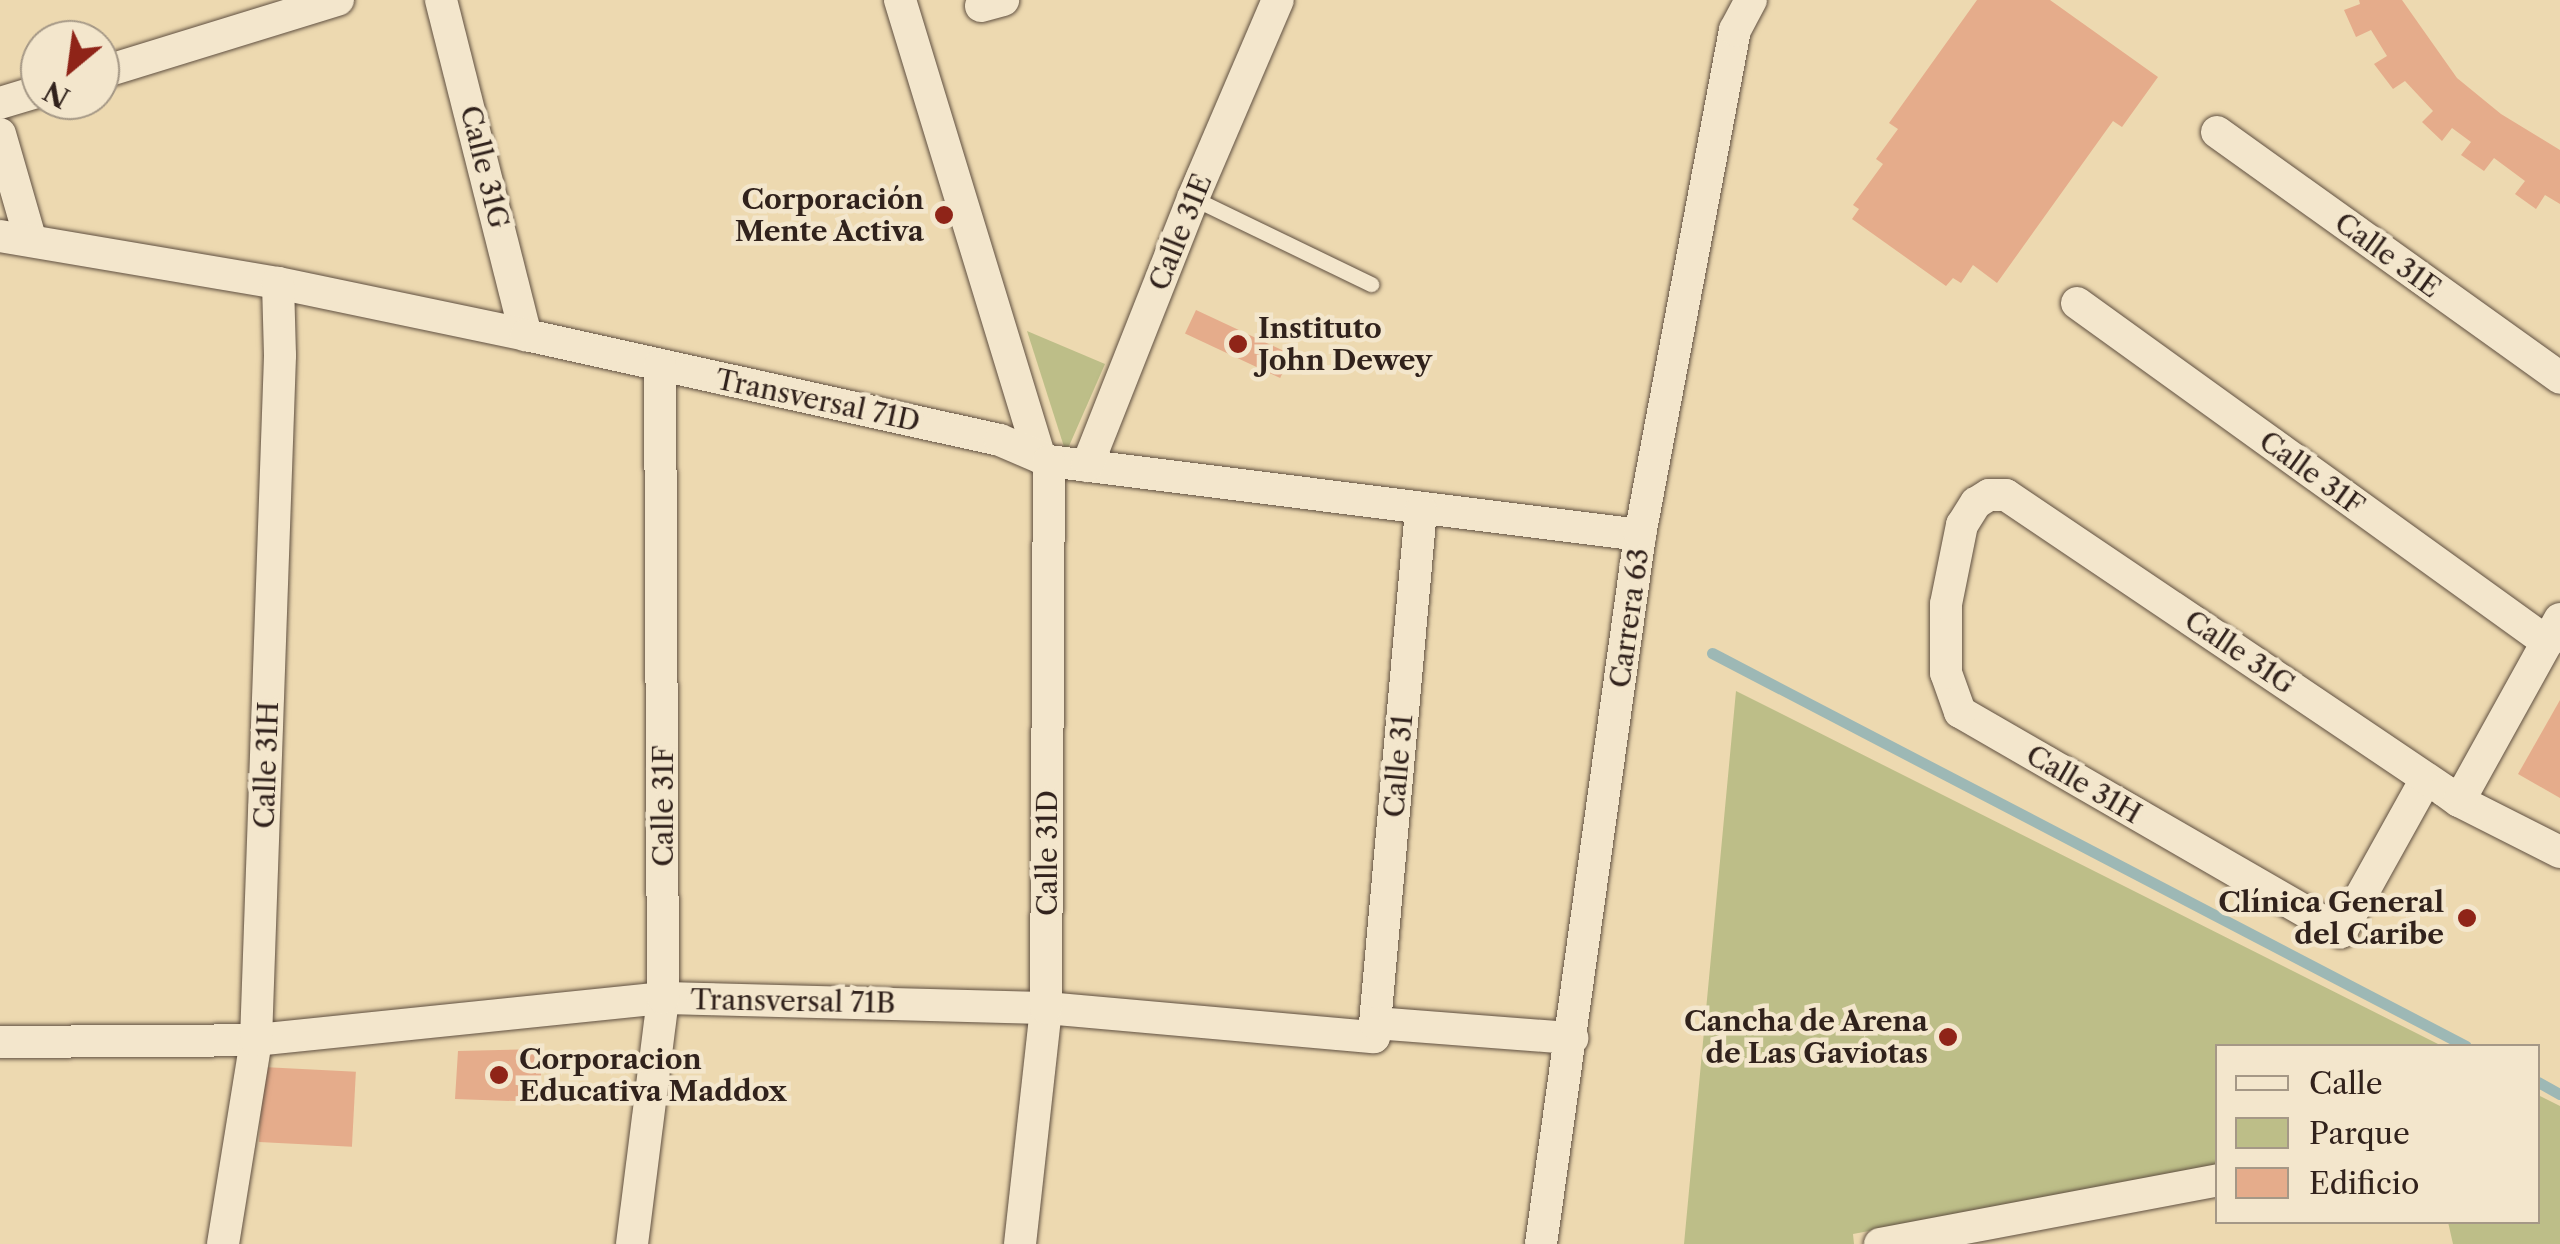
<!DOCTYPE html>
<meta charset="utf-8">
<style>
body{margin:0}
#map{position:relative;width:2560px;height:1244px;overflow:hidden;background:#edd9b0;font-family:"Libre Caslon Text",serif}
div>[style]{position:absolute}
.green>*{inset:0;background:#bdbe88}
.stream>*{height:11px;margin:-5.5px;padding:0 5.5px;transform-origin:5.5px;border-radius:5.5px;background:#9db8b5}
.building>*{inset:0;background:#e5ac8b;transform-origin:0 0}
.roads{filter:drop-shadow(0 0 2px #605041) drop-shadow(0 0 2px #605041)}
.service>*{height:15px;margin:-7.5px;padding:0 7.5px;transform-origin:7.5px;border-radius:7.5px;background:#f3e6cc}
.minor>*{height:32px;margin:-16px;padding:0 16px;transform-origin:16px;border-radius:16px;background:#f3e6cc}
.dots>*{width:28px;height:28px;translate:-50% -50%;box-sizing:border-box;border:5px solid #f3e6cc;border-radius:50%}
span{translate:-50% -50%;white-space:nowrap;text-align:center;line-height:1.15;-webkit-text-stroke:9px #f3e6cc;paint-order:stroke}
.street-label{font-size:28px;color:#31221c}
.poi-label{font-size:28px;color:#31221c;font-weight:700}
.right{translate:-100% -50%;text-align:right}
.left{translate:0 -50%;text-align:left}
.legend{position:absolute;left:2215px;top:1044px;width:325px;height:180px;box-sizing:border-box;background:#f3e6cc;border:2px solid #a59886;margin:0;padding:12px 18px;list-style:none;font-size:30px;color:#31221c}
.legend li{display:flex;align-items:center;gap:20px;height:50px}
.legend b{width:50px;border:2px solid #a59886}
.north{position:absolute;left:20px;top:20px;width:100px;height:100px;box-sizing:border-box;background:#f3e6cc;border:2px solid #a59886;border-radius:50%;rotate:209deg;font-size:28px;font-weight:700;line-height:40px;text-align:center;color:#31221c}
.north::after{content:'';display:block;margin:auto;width:35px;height:45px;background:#8f2418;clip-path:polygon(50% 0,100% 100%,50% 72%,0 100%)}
</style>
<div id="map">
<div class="green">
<i style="clip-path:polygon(1027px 331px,1105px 364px,1066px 453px)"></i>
<i style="clip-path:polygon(1736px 691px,2442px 1046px,2218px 1046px,2217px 1166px,1853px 1234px,1854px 1244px,1684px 1244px)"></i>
<i style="clip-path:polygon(2538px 1095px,2560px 1106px,2560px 1244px,2453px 1244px,2448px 1222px,2538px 1222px)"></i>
</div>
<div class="stream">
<i style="left:1712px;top:653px;width:850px;rotate:27.53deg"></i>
<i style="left:2538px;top:1082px;width:25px;rotate:29deg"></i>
</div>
<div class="building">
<i style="clip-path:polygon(1977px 0,2050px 0,2158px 77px,2122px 127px,2113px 121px,1997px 283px,1973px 265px,1961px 283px,1953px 278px,1946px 286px,1852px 219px,1859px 209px,1853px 205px,1883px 164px,1876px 159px,1898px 129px,1889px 123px)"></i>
<i style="clip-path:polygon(2359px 0,2402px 0,2457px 78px,2501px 114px,2560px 150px,2560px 204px,2545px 195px,2536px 209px,2515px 194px,2525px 181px,2494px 158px,2484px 171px,2461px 155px,2471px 142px,2452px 128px,2442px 141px,2422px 122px,2433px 111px,2405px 81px,2393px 89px,2374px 64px,2387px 56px,2371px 30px,2356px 37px,2344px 10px,2360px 4px)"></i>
<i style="left:1196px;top:310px;width:105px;height:26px;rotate:25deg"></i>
<i style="clip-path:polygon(2560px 700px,2560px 798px,2518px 774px)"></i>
<i style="clip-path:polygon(540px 1049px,542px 1102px,455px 1099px,458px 1051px)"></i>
<i style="left:263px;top:1067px;width:93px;height:75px;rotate:3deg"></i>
</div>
<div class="roads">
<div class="service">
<i style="left:1193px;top:198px;width:198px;rotate:25.8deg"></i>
</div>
<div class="minor">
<i style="left:441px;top:0;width:346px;rotate:75.8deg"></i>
<i style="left:900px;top:0;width:478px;rotate:73deg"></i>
<i style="left:981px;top:6px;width:23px;rotate:-15deg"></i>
<i style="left:100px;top:73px;width:249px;rotate:-17.1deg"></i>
<i style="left:0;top:103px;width:42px;rotate:-16.7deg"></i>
<i style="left:2217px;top:132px;width:422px;rotate:35.6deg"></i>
<i style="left:0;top:134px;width:108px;rotate:73.9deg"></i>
<i style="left:0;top:236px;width:282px;rotate:9.6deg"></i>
<i style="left:278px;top:283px;width:253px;rotate:11.8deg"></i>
<i style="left:526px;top:335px;width:485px;rotate:12.5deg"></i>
<i style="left:1000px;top:440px;width:53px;rotate:23.2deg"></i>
<i style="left:1049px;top:461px;width:596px;rotate:7.14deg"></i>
<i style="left:2077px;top:303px;width:580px;rotate:35.8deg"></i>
<i style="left:1087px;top:466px;width:288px;rotate:-68.4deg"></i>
<i style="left:1193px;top:198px;width:215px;rotate:-66.8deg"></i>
<i style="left:2426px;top:779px;width:175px;rotate:119.1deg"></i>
<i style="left:2341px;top:932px;width:440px;rotate:-150deg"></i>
<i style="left:1960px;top:712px;width:41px;rotate:-109.7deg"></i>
<i style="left:1946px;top:673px;width:69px;rotate:-90deg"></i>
<i style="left:1946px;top:604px;width:81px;rotate:-78.6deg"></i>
<i style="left:1962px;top:525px;width:26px;rotate:-58deg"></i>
<i style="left:1976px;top:503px;width:15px;rotate:-32deg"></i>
<i style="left:1989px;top:495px;width:17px"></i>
<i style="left:2006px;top:495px;width:529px;rotate:33.99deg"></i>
<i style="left:2445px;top:791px;width:17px;rotate:36deg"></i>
<i style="left:2459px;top:801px;width:113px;rotate:26.8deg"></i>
<i style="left:2459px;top:801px;width:208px;rotate:-61deg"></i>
<i style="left:1375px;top:1023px;width:515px;rotate:-84.88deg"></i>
<i style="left:0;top:1042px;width:256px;rotate:-0.4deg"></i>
<i style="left:256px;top:1040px;width:409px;rotate:-5.9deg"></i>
<i style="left:663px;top:998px;width:383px;rotate:1.5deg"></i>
<i style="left:1046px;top:1008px;width:329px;rotate:5.1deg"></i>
<i style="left:1374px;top:1037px;width:14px;rotate:-86deg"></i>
<i style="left:1375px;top:1023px;width:198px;rotate:4.4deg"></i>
<i style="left:223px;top:1244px;width:207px;rotate:-80.8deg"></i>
<i style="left:256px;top:1040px;width:685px;rotate:-87.99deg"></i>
<i style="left:280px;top:355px;width:72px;rotate:-91.6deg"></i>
<i style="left:632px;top:1244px;width:248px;rotate:-82.8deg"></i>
<i style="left:663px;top:998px;width:633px;rotate:-90.27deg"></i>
<i style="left:1020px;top:1244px;width:237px;rotate:-83.7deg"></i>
<i style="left:1046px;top:1008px;width:547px;rotate:-89.69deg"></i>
<i style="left:1541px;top:1244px;width:716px;rotate:-82.05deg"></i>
<i style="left:1640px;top:535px;width:514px;rotate:-79.35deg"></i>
<i style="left:1735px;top:30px;width:34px;rotate:-62deg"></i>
<i style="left:1880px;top:1244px;width:344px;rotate:-10.7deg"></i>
</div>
</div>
<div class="dots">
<i style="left:944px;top:215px;background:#8f2418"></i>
<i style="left:1238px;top:344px;background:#8f2418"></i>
<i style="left:2467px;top:918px;background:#8f2418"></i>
<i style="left:1948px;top:1037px;background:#8f2418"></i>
<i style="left:499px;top:1075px;background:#8f2418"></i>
</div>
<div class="street-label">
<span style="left:485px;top:167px;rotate:76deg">Calle 31G</span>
<span style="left:1180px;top:232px;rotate:-68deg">Calle 31E</span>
<span style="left:2388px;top:255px;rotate:36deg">Calle 31E</span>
<span style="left:818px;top:400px;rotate:12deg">Transversal 71D</span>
<span style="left:2312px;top:473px;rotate:36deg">Calle 31F</span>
<span style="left:1629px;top:618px;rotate:-82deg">Carrera 63</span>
<span style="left:2240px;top:652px;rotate:34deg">Calle 31G</span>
<span style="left:266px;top:765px;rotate:-88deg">Calle 31H</span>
<span style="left:1398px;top:766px;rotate:-85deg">Calle 31</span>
<span style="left:2084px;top:784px;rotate:30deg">Calle 31H</span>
<span style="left:663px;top:806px;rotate:-90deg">Calle 31F</span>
<span style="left:1047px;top:853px;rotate:-90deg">Calle 31D</span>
<span style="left:793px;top:1001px;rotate:1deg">Transversal 71B</span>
</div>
<div class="poi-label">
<span class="right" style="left:924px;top:215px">Corporación<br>Mente Activa</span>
<span class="left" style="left:1258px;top:344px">Instituto<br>John Dewey</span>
<span class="right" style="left:2444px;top:918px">Clínica General<br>del Caribe</span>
<span class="right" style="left:1928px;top:1037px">Cancha de Arena<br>de Las Gaviotas</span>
<span class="left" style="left:519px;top:1075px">Corporacion<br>Educativa Maddox</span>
</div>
<ul class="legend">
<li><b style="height:12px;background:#f3e6cc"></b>Calle</li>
<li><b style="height:28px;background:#bdbe88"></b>Parque</li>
<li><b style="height:28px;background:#e5ac8b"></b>Edificio</li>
</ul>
<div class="north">N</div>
</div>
